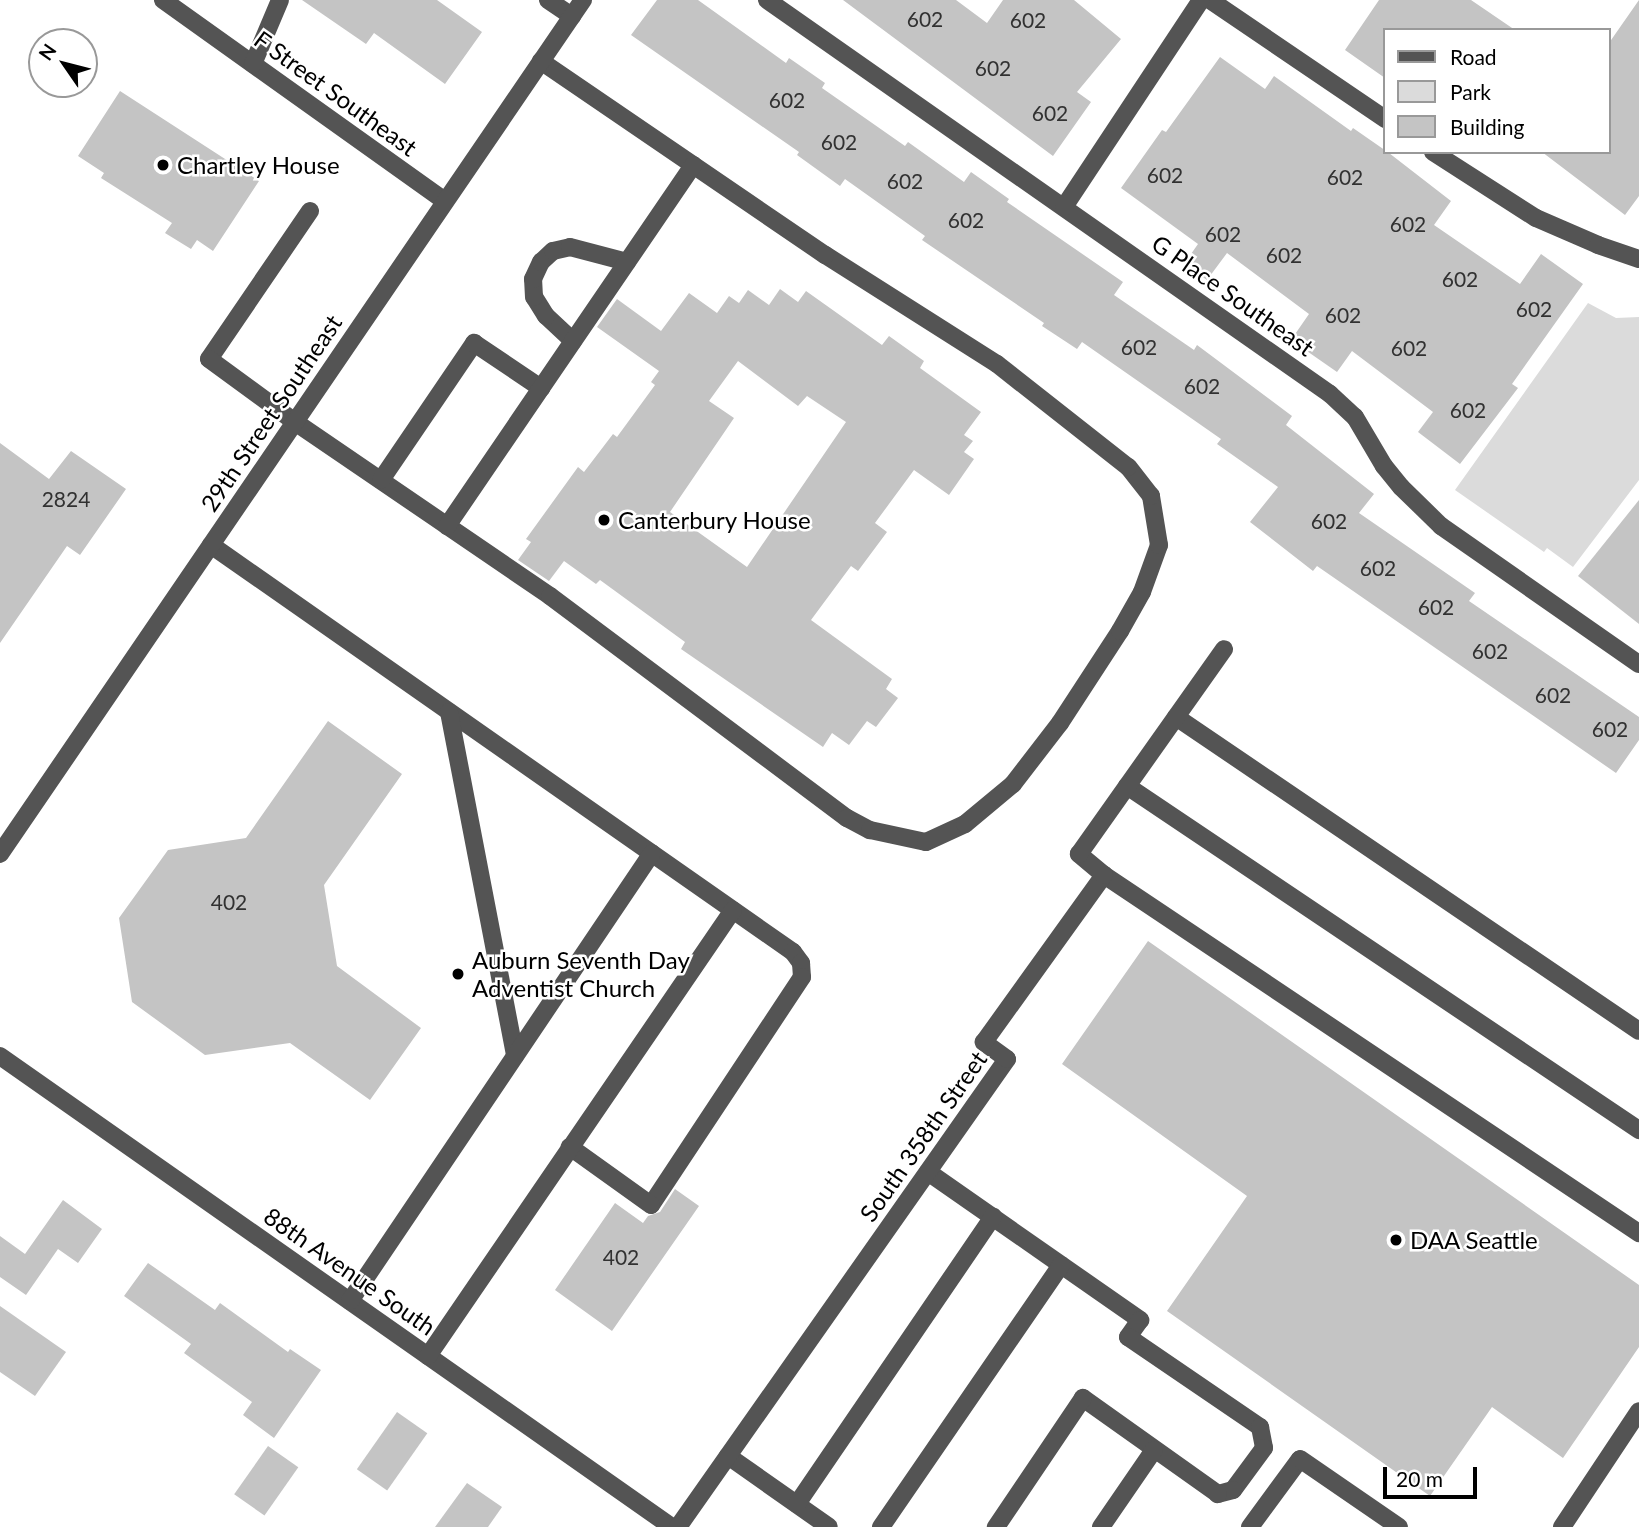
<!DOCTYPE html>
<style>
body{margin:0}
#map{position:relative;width:1639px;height:1527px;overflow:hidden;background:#fff;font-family:Lato,sans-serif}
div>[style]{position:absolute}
.green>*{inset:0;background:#dbdbdb}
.building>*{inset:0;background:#c4c4c4;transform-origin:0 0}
.minor>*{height:18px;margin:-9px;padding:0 9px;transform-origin:9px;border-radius:9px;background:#545454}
.dots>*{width:19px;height:19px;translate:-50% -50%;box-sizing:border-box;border:4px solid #fff;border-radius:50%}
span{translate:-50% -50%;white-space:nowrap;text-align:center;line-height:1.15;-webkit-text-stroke:5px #fff;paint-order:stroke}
.number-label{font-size:21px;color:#313131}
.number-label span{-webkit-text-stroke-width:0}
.street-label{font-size:24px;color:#000}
.poi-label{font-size:24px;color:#000}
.left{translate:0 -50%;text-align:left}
.legend{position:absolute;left:1383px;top:28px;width:228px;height:126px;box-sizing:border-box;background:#fff;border:2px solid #999;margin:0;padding:9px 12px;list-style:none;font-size:21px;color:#000}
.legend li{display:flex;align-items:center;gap:14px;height:35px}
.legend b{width:35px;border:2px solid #999}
.north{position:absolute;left:28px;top:28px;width:70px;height:70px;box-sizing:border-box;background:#fff;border:2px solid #999;border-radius:50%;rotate:305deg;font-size:19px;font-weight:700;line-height:28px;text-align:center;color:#000}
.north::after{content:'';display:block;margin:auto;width:24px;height:32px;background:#000;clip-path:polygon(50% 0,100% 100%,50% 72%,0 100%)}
.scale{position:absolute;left:1383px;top:1467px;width:94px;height:32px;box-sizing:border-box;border:4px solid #000;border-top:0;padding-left:9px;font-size:21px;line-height:24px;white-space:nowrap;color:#000;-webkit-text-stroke:5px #fff;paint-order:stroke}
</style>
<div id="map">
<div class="green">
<i style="clip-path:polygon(1588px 303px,1616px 318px,1639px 317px,1639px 480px,1573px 567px,1547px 548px,1544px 552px,1455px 490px)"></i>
</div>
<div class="building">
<i style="clip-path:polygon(302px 0,437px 0,482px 32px,445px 84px,374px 33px,366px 44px)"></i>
<i style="clip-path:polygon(657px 0,698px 0,786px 63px,789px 58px,825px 83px,822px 88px,905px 146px,908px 142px,964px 182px,971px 172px,1009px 199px,1007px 202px,1123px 282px,1114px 295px,1194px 350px,1197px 345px,1292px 416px,1286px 425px,1374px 494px,1359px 513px,1475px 593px,1469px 601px,1639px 717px,1639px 740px,1616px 773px,1317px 566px,1313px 571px,1250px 522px,1278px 487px,1217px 444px,1221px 439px,1082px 342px,1077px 349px,1042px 326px,1044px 323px,922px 240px,925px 236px,845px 179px,840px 186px,797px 155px,799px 152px,631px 35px)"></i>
<i style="clip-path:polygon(843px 0,956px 0,987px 23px,1003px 0,1074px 0,1121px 39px,1077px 92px,1091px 102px,1053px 156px)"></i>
<i style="clip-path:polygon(1379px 0,1471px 0,1515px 30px,1385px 30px,1385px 78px,1345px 50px)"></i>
<i style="clip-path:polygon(1639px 0,1639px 196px,1625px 215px,1542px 152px,1609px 152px,1609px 43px)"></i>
<i style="clip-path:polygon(1220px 57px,1265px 89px,1274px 76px,1351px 131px,1353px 128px,1389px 153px,1451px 201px,1434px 225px,1520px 284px,1541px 254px,1583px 284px,1512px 384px,1518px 388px,1460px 464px,1418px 432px,1433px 412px,1352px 351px,1337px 372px,1291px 340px,1309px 314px,1227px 253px,1207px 280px,1184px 264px,1198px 244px,1121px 188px,1162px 130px,1166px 132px)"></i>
<i style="clip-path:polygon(120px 91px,259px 181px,213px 251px,197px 240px,191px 249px,165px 233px,172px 223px,101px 178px,104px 173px,78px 156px)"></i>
<i style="clip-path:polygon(evenodd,780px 289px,798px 302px,806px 291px,882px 345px,889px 336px,924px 361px,920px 368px,981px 412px,964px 435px,973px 441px,964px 452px,974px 459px,949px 495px,914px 470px,875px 523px,887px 532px,858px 571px,851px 566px,811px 620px,892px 679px,886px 689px,898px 698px,876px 727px,867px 721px,849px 745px,832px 733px,823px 747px,681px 649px,685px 642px,600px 580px,596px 584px,564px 561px,549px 581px,518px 560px,531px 542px,526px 539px,578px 467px,584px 472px,613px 434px,617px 437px,655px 385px,651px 382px,659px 371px,597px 327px,617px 299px,661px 331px,689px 293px,717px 313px,729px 296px,739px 303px,748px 290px,769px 305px,780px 289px,738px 361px,798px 406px,807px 396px,846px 422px,747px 567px,670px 512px,734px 418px,709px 401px,738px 361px)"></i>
<i style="clip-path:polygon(0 443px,49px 479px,71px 451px,126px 489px,80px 555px,67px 546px,0 643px)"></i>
<i style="clip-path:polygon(1639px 500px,1639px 624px,1578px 576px)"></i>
<i style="clip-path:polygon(328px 721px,402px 774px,324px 885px,337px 966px,421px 1028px,370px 1100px,290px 1043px,205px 1055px,132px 1002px,119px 918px,168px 850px,246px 838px)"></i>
<i style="clip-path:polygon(1148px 941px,1639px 1285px,1639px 1347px,1563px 1458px,1492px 1407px,1430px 1496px,1167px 1311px,1247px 1196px,1062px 1064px)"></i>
<i style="clip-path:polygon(675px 1189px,699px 1206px,612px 1331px,555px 1290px,615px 1203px,643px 1223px,648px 1216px,660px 1212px)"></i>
<i style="clip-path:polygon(63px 1200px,102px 1229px,78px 1263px,58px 1249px,26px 1295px,0 1277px,0 1236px,25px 1254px)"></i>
<i style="clip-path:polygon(148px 1263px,215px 1310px,220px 1303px,288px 1352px,290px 1349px,321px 1370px,274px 1438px,243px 1415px,252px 1402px,184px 1353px,191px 1344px,124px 1296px)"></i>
<i style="clip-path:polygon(0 1306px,66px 1352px,35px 1396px,0 1372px)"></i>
<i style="left:397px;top:1412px;width:37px;height:70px;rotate:35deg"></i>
<i style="left:268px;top:1446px;width:37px;height:59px;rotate:35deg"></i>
<i style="clip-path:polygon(467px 1483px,502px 1507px,488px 1527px,435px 1527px)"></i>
</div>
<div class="minor">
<i style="left:163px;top:0;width:346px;rotate:35.5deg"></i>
<i style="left:548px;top:0;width:29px;rotate:34deg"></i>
<i style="left:767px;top:0;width:687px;rotate:34.99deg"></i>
<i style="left:1330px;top:394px;width:34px;rotate:43deg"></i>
<i style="left:1355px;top:417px;width:57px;rotate:59.4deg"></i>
<i style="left:1384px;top:466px;width:27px;rotate:51deg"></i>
<i style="left:1401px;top:487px;width:56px;rotate:44.3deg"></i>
<i style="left:1441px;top:526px;width:241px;rotate:34.9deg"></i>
<i style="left:1210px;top:0;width:212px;rotate:34.2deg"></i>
<i style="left:253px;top:64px;width:69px;rotate:-67.1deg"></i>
<i style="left:1433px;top:152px;width:122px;rotate:32.7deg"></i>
<i style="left:1536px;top:218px;width:68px;rotate:23.5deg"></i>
<i style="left:1598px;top:245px;width:43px;rotate:18.9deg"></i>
<i style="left:1064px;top:207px;width:248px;rotate:-56.5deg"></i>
<i style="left:310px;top:211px;width:179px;rotate:124.3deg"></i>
<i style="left:209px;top:359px;width:107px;rotate:36.2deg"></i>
<i style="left:295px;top:422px;width:309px;rotate:34.3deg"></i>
<i style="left:550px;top:596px;width:371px;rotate:36.8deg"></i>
<i style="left:847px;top:818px;width:26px;rotate:28deg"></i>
<i style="left:870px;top:830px;width:57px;rotate:12.1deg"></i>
<i style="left:926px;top:842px;width:43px;rotate:-24.8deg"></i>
<i style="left:965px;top:824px;width:62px;rotate:-39.8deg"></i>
<i style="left:1013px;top:784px;width:77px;rotate:-52.4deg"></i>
<i style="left:1060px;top:723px;width:110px;rotate:-56.9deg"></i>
<i style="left:1120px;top:631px;width:45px;rotate:-60.6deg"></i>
<i style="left:1142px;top:592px;width:50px;rotate:-70.1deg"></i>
<i style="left:1159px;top:545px;width:50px;rotate:-99.3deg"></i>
<i style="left:1151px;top:496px;width:37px;rotate:-128deg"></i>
<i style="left:1128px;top:467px;width:167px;rotate:-141.8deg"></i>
<i style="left:997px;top:364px;width:204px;rotate:-147.6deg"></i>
<i style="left:825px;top:255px;width:344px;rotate:-145.7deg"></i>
<i style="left:573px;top:341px;width:37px;rotate:-137deg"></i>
<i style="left:546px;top:316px;width:22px;rotate:-122deg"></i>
<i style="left:534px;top:297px;width:18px;rotate:-93deg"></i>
<i style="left:533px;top:279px;width:19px;rotate:-65deg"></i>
<i style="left:541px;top:262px;width:16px;rotate:-43deg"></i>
<i style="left:553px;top:251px;width:17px;rotate:-13deg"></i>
<i style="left:570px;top:247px;width:59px;rotate:14.7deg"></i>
<i style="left:381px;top:480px;width:166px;rotate:-55.8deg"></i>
<i style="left:474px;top:343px;width:81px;rotate:33.9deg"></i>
<i style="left:447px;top:526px;width:437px;rotate:-55.7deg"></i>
<i style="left:211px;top:545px;width:710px;rotate:34.97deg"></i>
<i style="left:793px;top:952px;width:14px;rotate:54deg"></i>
<i style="left:801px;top:963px;width:14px;rotate:86deg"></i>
<i style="left:802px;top:977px;width:273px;rotate:123.5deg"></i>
<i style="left:651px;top:1205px;width:100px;rotate:-144.4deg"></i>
<i style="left:449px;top:712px;width:350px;rotate:79.1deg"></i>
<i style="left:1176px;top:717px;width:559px;rotate:34.14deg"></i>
<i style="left:1127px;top:786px;width:617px;rotate:33.9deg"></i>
<i style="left:0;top:854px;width:1034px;rotate:-55.68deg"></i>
<i style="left:1104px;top:875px;width:644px;rotate:33.79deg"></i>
<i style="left:0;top:1056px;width:821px;rotate:35.03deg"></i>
<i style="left:928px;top:1172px;width:259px;rotate:34.9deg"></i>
<i style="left:1140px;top:1320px;width:21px;rotate:125deg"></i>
<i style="left:1128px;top:1337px;width:160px;rotate:34.3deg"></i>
<i style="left:1260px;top:1427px;width:21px;rotate:79deg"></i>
<i style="left:1264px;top:1448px;width:52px;rotate:126.4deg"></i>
<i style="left:1233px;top:1490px;width:16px;rotate:165deg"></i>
<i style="left:1218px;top:1494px;width:166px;rotate:-144.6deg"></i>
<i style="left:1083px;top:1398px;width:156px;rotate:124deg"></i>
<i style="left:350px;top:1301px;width:540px;rotate:-56.02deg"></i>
<i style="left:428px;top:1356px;width:540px;rotate:-55.63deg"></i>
<i style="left:728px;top:1456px;width:123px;rotate:35.1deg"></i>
<i style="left:797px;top:1504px;width:348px;rotate:-55.7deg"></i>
<i style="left:678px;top:1527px;width:572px;rotate:-54.89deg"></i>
<i style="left:1007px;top:1059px;width:29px;rotate:-144deg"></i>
<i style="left:984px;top:1042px;width:206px;rotate:-54.3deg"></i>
<i style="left:1104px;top:875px;width:33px;rotate:-140deg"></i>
<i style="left:1079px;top:854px;width:251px;rotate:-54.7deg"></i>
<i style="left:881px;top:1527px;width:318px;rotate:-55.5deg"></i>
<i style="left:1101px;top:1527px;width:93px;rotate:-55.5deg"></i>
<i style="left:1250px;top:1527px;width:84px;rotate:-53.7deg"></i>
<i style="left:1300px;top:1459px;width:120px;rotate:34.5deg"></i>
<i style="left:1562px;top:1527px;width:139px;rotate:-56.4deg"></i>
</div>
<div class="dots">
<i style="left:163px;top:165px;background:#000"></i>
<i style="left:604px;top:520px;background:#000"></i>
<i style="left:458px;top:974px;background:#000"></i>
<i style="left:1396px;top:1240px;background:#000"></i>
</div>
<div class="number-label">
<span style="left:925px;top:19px">602</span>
<span style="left:1028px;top:20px">602</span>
<span style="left:993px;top:68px">602</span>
<span style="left:787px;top:100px">602</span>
<span style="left:1050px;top:113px">602</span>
<span style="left:839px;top:142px">602</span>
<span style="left:1165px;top:175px">602</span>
<span style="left:1345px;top:177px">602</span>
<span style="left:905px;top:181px">602</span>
<span style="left:966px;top:220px">602</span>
<span style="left:1408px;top:224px">602</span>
<span style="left:1223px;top:234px">602</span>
<span style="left:1284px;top:255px">602</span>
<span style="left:1460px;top:279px">602</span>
<span style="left:1534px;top:309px">602</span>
<span style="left:1343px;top:315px">602</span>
<span style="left:1139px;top:347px">602</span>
<span style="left:1409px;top:348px">602</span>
<span style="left:1202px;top:386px">602</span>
<span style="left:1468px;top:410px">602</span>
<span style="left:66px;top:499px">2824</span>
<span style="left:1329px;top:521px">602</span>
<span style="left:1378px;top:568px">602</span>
<span style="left:1436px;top:607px">602</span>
<span style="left:1490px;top:651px">602</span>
<span style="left:1553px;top:695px">602</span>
<span style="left:1610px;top:729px">602</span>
<span style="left:229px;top:902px">402</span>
<span style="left:621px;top:1257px">402</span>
</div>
<div class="street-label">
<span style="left:336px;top:93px;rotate:36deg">F Street Southeast</span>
<span style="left:1233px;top:295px;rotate:35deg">G Place Southeast</span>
<span style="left:271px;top:413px;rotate:-56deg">29th Street Southeast</span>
<span style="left:923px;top:1136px;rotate:-55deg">South 358th Street</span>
<span style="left:350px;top:1271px;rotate:35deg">88th Avenue South</span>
</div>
<div class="poi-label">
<span class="left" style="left:177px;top:165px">Chartley House</span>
<span class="left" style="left:618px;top:520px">Canterbury House</span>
<span class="left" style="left:472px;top:974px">Auburn Seventh Day<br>Adventist Church</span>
<span class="left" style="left:1410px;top:1240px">DAA Seattle</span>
</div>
<ul class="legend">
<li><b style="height:9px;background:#545454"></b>Road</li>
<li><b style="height:19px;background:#dbdbdb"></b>Park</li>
<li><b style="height:19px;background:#c4c4c4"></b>Building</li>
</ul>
<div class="north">N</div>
<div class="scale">20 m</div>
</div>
